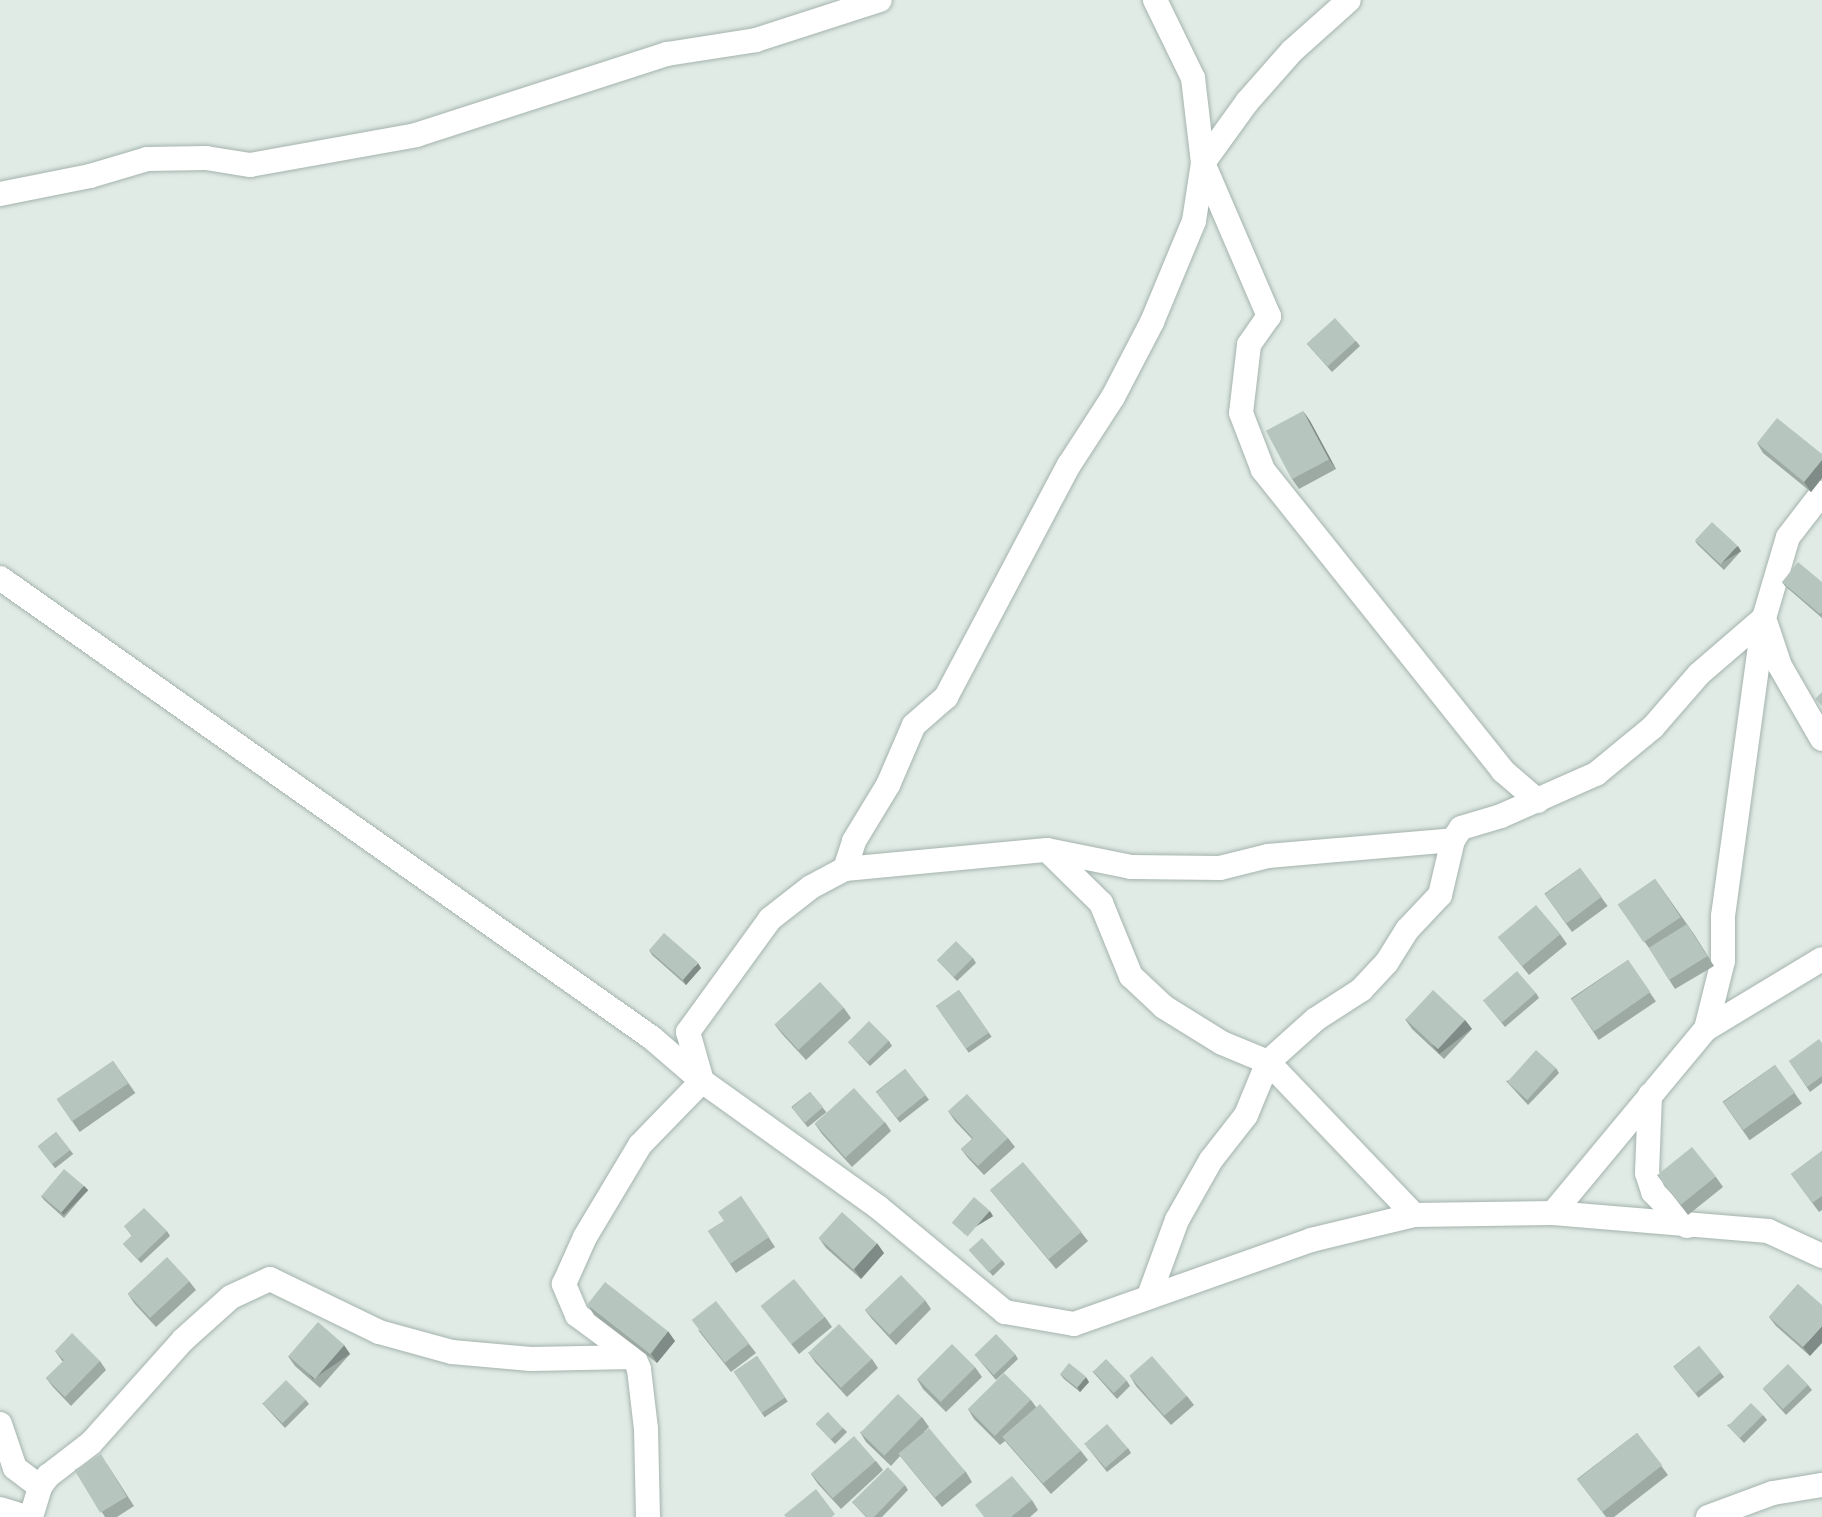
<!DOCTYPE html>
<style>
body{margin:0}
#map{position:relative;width:1822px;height:1517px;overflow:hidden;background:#e1ebe6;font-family:"PT Sans",sans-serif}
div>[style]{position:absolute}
.roads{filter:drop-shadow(0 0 2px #a4b3ad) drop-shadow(0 0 2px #a4b3ad)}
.street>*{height:24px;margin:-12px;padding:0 12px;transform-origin:12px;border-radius:12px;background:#fff}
.wall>*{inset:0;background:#9daaa4;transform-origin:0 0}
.shaded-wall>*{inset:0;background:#7f8b86;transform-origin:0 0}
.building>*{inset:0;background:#b6c6bf;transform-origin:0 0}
span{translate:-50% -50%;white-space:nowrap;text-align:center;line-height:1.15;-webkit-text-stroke:8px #f1f8f4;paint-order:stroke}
</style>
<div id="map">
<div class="roads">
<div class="street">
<i style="left:1155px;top:0;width:87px;rotate:64deg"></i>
<i style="left:1193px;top:78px;width:86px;rotate:83.3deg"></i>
<i style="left:1203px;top:163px;width:167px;rotate:66.7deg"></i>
<i style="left:1269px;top:316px;width:35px;rotate:125deg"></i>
<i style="left:1249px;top:345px;width:68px;rotate:96.7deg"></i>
<i style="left:1241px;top:413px;width:61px;rotate:68.9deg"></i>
<i style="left:1263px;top:470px;width:385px;rotate:51.4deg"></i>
<i style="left:1503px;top:771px;width:46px;rotate:40.6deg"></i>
<i style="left:0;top:194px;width:92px;rotate:-11.3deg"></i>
<i style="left:90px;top:176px;width:59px;rotate:-16.6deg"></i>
<i style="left:147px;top:159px;width:59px;rotate:-1deg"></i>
<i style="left:206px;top:158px;width:45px;rotate:9deg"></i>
<i style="left:250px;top:165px;width:169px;rotate:-10.2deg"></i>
<i style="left:416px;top:135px;width:264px;rotate:-17.9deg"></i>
<i style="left:667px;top:54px;width:90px;rotate:-8.9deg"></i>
<i style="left:756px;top:40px;width:130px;rotate:-17.9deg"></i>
<i style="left:0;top:578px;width:798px;rotate:35.2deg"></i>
<i style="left:652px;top:1038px;width:66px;rotate:40.7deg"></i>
<i style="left:702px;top:1081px;width:216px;rotate:35.6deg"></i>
<i style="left:878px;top:1207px;width:165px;rotate:39.6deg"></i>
<i style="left:1005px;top:1312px;width:70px;rotate:9.9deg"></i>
<i style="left:1074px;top:1324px;width:251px;rotate:-19.5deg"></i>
<i style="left:1311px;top:1240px;width:106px;rotate:-13.6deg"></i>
<i style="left:1414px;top:1215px;width:139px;rotate:-0.8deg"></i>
<i style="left:1553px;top:1213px;width:216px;rotate:4.8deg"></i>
<i style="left:1768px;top:1231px;width:60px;rotate:24.8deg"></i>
<i style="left:1766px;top:624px;width:44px;rotate:71.6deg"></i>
<i style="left:1780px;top:666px;width:84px;rotate:60.1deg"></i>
<i style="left:1047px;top:850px;width:76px;rotate:44.5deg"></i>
<i style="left:1101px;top:903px;width:79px;rotate:67.7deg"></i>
<i style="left:1131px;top:976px;width:45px;rotate:43.2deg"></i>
<i style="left:1164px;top:1007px;width:68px;rotate:31.8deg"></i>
<i style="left:1222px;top:1043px;width:50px;rotate:22.4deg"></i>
<i style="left:1268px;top:1062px;width:211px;rotate:46.3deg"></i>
<i style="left:845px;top:869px;width:29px;rotate:-72deg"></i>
<i style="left:854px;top:841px;width:66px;rotate:-58.7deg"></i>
<i style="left:888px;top:785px;width:65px;rotate:-66.6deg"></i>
<i style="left:914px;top:725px;width:43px;rotate:-41.2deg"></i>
<i style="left:946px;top:697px;width:263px;rotate:-62.1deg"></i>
<i style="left:1069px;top:465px;width:81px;rotate:-57.1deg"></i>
<i style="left:1113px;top:397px;width:85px;rotate:-62.5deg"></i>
<i style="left:1152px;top:322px;width:109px;rotate:-67.4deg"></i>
<i style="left:1194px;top:221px;width:59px;rotate:-81.2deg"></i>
<i style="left:1203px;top:163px;width:75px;rotate:-54.2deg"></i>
<i style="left:1247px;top:102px;width:68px;rotate:-48.6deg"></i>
<i style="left:1292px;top:51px;width:76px;rotate:-41.8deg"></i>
<i style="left:1706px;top:1029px;width:70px;rotate:-76deg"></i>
<i style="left:1723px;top:961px;width:45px;rotate:-90deg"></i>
<i style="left:1723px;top:916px;width:301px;rotate:-82.2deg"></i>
<i style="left:1764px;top:618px;width:84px;rotate:-73.5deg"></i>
<i style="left:1788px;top:537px;width:56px;rotate:-52.3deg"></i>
<i style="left:1650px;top:1095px;width:78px;rotate:92.2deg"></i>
<i style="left:1647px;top:1173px;width:20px;rotate:72deg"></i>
<i style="left:1653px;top:1192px;width:48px;rotate:45deg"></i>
<i style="left:1553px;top:1213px;width:239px;rotate:-50.3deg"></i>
<i style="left:1706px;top:1029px;width:135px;rotate:-31.1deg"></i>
<i style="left:1149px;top:1296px;width:81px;rotate:-69.8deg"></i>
<i style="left:1177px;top:1220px;width:69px;rotate:-60.5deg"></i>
<i style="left:1211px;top:1160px;width:57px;rotate:-52.1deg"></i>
<i style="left:1246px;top:1115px;width:57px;rotate:-67.5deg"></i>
<i style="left:1268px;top:1062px;width:64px;rotate:-41.9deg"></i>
<i style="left:1316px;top:1019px;width:54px;rotate:-32.8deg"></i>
<i style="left:1361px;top:990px;width:38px;rotate:-47deg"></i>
<i style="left:1387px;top:962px;width:38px;rotate:-58deg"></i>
<i style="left:1407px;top:930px;width:48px;rotate:-46.7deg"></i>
<i style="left:1440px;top:895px;width:57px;rotate:-76.7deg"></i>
<i style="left:0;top:1424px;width:46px;rotate:71.2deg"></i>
<i style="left:15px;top:1468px;width:31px;rotate:37deg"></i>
<i style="left:0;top:1509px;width:28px;rotate:17deg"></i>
<i style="left:31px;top:1517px;width:31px;rotate:-73deg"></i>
<i style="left:40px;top:1487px;width:14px;rotate:-54deg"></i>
<i style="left:48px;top:1476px;width:54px;rotate:-37.5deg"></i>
<i style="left:91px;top:1443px;width:138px;rotate:-48.2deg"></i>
<i style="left:183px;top:1340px;width:64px;rotate:-41.9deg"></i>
<i style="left:231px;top:1297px;width:43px;rotate:-24.8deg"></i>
<i style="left:270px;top:1279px;width:121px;rotate:25.9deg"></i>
<i style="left:379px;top:1332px;width:76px;rotate:15.3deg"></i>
<i style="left:452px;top:1352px;width:79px;rotate:5.1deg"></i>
<i style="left:531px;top:1359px;width:103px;rotate:-1.1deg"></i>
<i style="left:648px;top:1517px;width:88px;rotate:-91.3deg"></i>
<i style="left:646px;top:1429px;width:60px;rotate:-96.7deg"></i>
<i style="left:639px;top:1369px;width:13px;rotate:-113deg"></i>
<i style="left:634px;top:1357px;width:71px;rotate:-143.6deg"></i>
<i style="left:577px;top:1315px;width:34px;rotate:-113deg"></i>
<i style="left:564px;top:1284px;width:51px;rotate:-65.9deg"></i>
<i style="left:585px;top:1237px;width:107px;rotate:-59.1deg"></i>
<i style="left:640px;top:1145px;width:89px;rotate:-45.9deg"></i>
<i style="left:702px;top:1081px;width:51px;rotate:-105.9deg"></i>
<i style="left:688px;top:1032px;width:140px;rotate:-54deg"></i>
<i style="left:770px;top:919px;width:52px;rotate:-38deg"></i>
<i style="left:811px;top:887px;width:38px;rotate:-28deg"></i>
<i style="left:845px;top:869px;width:203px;rotate:-5.4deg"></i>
<i style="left:1047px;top:850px;width:86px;rotate:11.4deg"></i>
<i style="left:1131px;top:867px;width:89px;rotate:0.6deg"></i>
<i style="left:1220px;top:868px;width:49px;rotate:-14deg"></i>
<i style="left:1268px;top:856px;width:186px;rotate:-4.9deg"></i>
<i style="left:1453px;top:840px;width:14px;rotate:-56deg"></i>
<i style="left:1461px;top:828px;width:42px;rotate:-16.7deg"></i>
<i style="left:1501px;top:816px;width:104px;rotate:-23.9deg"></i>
<i style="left:1596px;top:774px;width:74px;rotate:-39.5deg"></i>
<i style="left:1653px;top:727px;width:70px;rotate:-49deg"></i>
<i style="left:1699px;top:674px;width:86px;rotate:-40.7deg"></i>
<i style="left:1708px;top:1517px;width:69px;rotate:-20.3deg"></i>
<i style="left:1773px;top:1493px;width:50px;rotate:-9.3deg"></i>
</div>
</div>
<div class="wall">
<i style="clip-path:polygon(1356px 341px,1360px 346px,1332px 372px,1307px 344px)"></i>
<i style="clip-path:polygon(1303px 411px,1310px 421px,1336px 469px,1299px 489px,1292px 479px)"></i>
<i style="clip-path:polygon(1757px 443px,1822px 454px,1822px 478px,1811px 492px,1763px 453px)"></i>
<i style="clip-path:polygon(1695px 541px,1741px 551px,1724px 570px,1698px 545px)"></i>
<i style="clip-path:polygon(1782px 582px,1822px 582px,1822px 618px,1785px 586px)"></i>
<i style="left:1580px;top:868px;width:47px;height:44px;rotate:54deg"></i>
<i style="clip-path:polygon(1655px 879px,1694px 934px,1714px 966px,1675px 989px,1649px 948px,1618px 905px)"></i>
<i style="clip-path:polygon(1560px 934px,1567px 944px,1529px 975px,1498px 937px)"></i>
<i style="clip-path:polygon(649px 950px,701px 968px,686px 985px,652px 955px)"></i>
<i style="clip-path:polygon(973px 958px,976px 963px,957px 981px,937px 960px)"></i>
<i style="left:1628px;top:960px;width:50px;height:69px;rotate:56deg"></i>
<i style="left:959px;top:990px;width:57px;height:28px;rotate:55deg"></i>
<i style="clip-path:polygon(1536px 993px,1539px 998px,1505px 1027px,1483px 1000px)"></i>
<i style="clip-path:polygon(844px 1008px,851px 1018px,806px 1060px,782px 1034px,775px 1025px)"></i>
<i style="clip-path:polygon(1405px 1019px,1465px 1020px,1472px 1029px,1444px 1059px,1412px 1029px)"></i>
<i style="clip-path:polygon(889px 1041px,892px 1046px,870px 1066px,848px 1042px)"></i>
<i style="clip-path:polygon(1822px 1043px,1822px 1083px,1810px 1092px,1789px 1061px)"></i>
<i style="left:113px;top:1061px;width:39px;height:68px;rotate:55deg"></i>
<i style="left:1775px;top:1065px;width:47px;height:64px;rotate:55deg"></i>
<i style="clip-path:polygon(1556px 1068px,1559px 1073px,1528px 1105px,1506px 1081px)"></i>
<i style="left:905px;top:1069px;width:39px;height:37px;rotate:52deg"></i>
<i style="left:810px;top:1092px;width:26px;height:24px;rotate:51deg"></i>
<i style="clip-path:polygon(948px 1111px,1008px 1138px,1015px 1147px,984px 1175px,968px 1158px,961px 1149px,972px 1139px,955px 1121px)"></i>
<i style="clip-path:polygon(885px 1122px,891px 1131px,852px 1167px,822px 1134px,815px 1124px)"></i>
<i style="left:56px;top:1132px;width:28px;height:23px;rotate:52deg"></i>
<i style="clip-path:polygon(1822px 1151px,1822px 1210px,1819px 1212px,1791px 1174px)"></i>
<i style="clip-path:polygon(1657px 1175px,1716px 1177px,1723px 1187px,1688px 1215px)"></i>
<i style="clip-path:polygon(84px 1186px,88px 1190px,64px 1218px,44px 1200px,41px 1196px)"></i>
<i style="clip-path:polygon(990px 1190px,1081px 1232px,1088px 1241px,1056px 1269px)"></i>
<i style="clip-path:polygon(741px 1196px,775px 1247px,736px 1273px,708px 1231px,724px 1221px)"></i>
<i style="clip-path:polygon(124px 1226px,167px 1231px,170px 1236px,141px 1263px,123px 1244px,132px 1236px)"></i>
<i style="clip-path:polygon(819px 1238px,884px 1253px,861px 1279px,826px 1248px)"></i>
<i style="clip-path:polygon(969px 1250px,1002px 1260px,1005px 1264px,993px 1276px)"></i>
<i style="clip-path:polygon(189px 1281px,196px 1290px,156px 1327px,134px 1303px,128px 1294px)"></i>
<i style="clip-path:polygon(1798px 1284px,1810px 1356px,1776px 1326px,1769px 1317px)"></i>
<i style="clip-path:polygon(925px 1300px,931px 1309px,896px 1345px,872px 1319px,865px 1310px)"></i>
<i style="clip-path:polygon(588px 1305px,675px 1341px,657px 1363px,594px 1315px)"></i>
<i style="clip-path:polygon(761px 1306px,825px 1317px,832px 1327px,799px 1354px)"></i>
<i style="clip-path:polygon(698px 1330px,749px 1344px,756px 1353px,731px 1372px)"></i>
<i style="left:1699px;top:1346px;width:40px;height:33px;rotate:51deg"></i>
<i style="clip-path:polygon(55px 1351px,100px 1361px,106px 1370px,71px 1406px,53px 1387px,46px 1378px,63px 1362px)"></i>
<i style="clip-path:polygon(808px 1352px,872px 1359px,878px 1368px,847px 1397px,815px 1362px)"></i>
<i style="clip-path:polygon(350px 1354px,320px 1388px,295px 1366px,288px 1356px)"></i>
<i style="clip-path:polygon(1015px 1354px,1018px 1359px,996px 1380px,975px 1355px)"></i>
<i style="left:757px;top:1356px;width:55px;height:28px;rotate:56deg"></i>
<i style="clip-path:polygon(975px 1367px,982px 1377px,946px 1412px,923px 1389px,917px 1379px)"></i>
<i style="clip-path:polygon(1092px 1371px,1127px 1381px,1130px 1386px,1117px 1399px)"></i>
<i style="clip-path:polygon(1060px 1374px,1089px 1382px,1080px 1392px,1064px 1379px)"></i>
<i style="clip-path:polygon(1130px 1376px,1187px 1396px,1194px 1405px,1171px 1425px,1136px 1386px)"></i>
<i style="clip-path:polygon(1808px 1385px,1812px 1390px,1786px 1415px,1763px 1389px)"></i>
<i style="clip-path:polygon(306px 1400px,309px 1404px,285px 1428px,262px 1403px)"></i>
<i style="clip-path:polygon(1031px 1400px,1036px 1407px,1081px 1451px,1088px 1460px,1051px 1494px,1005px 1441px,1000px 1445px,974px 1419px,968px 1409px)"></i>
<i style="clip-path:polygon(1763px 1415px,1767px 1420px,1744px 1443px,1727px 1425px)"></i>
<i style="clip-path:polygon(922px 1417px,929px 1427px,924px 1432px,966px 1472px,972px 1482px,942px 1507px,900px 1456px,891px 1466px,866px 1442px,860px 1432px)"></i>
<i style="clip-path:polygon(816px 1424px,843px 1428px,847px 1432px,835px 1444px)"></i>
<i style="clip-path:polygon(1637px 1433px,1668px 1475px,1614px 1517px,1606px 1517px,1577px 1479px)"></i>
<i style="clip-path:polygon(1084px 1443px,1128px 1448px,1131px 1453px,1107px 1472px)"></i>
<i style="clip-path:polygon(876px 1461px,883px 1470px,841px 1509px,818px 1484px,811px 1474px)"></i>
<i style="clip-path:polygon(107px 1464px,134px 1506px,117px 1517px,105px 1517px,75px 1470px)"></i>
<i style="clip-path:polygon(905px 1485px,908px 1490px,882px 1517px,866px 1517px,852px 1502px)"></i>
<i style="clip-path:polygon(1032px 1500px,1038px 1510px,1030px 1517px,984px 1517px)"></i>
</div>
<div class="shaded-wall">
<i style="clip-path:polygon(1303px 411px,1310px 421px,1336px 469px,1329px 459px)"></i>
<i style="clip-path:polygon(1822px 460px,1822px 478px,1811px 492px,1804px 482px)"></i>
<i style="left:1738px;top:546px;width:6px;height:25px;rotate:59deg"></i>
<i style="clip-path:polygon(698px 963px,701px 968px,686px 985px,683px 980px)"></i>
<i style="left:1465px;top:1020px;width:11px;height:41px;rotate:52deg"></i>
<i style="left:84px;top:1186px;width:6px;height:35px;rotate:45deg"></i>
<i style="left:990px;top:1211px;width:6px;height:34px;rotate:59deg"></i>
<i style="clip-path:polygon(877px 1243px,884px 1253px,861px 1279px,854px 1269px)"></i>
<i style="clip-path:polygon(1822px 1326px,1822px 1343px,1810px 1356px,1803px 1347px)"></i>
<i style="clip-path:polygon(668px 1331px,675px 1341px,657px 1363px,651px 1354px)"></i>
<i style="left:344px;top:1345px;width:11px;height:45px;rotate:56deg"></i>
<i style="clip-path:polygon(1086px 1377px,1089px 1382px,1080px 1392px,1077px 1387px)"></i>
</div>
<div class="building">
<i style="left:1335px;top:318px;width:31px;height:38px;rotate:48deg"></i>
<i style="left:1303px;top:411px;width:55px;height:42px;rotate:62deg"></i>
<i style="clip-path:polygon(1777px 418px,1822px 454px,1822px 460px,1804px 482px,1757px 443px)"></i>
<i style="left:1712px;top:522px;width:35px;height:25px;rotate:43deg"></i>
<i style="clip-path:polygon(1798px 562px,1822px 582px,1822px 612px,1820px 614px,1782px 582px)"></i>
<i style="clip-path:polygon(1822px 692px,1822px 706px,1815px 699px)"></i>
<i style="left:1580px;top:868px;width:36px;height:44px;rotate:53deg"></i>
<i style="left:1655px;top:879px;width:46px;height:45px;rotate:56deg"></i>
<i style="left:1536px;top:905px;width:38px;height:50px;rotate:50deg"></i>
<i style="left:1687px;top:924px;width:38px;height:45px;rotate:58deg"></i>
<i style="left:664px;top:933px;width:45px;height:23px;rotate:41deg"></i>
<i style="left:956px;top:941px;width:24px;height:27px;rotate:45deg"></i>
<i style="left:1628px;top:960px;width:39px;height:69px;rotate:55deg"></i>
<i style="left:1517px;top:971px;width:29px;height:45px;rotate:49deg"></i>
<i style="left:820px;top:982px;width:35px;height:62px;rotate:47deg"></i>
<i style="left:959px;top:990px;width:52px;height:28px;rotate:55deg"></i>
<i style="left:1433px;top:990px;width:44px;height:40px;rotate:43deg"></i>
<i style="left:869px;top:1021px;width:28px;height:30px;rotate:45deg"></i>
<i style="clip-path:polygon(1819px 1039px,1822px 1043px,1822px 1076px,1807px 1087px,1789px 1061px)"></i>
<i style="left:1536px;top:1050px;width:27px;height:43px;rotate:42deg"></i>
<i style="left:113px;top:1061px;width:27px;height:68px;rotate:56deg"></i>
<i style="left:1775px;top:1065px;width:34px;height:64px;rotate:54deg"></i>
<i style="left:905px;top:1069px;width:33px;height:37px;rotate:51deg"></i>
<i style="left:854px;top:1088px;width:46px;height:53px;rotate:48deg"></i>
<i style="left:810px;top:1092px;width:20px;height:24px;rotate:49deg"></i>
<i style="clip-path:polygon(967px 1094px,1008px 1138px,978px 1166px,961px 1149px,973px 1138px,948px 1111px)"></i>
<i style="left:56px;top:1132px;width:23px;height:23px;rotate:52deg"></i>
<i style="left:1692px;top:1147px;width:38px;height:45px;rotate:51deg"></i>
<i style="clip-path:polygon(1822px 1151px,1822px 1196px,1812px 1203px,1791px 1174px)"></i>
<i style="left:1023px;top:1162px;width:91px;height:43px;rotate:50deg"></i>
<i style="left:64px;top:1169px;width:26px;height:35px;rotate:40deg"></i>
<i style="clip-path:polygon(741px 1196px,769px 1237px,730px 1264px,708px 1231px,724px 1221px,718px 1212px)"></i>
<i style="left:974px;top:1197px;width:21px;height:34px;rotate:41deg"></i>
<i style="clip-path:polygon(144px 1208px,167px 1231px,138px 1259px,123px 1244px,132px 1235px,124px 1226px)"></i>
<i style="left:842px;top:1212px;width:47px;height:35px;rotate:42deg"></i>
<i style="left:982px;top:1238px;width:30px;height:18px;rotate:48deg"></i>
<i style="left:167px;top:1257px;width:33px;height:54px;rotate:47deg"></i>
<i style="left:901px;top:1275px;width:35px;height:50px;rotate:46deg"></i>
<i style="left:794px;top:1279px;width:49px;height:43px;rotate:51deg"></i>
<i style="left:605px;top:1282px;width:80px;height:29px;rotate:38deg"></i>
<i style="clip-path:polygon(1798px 1284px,1822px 1305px,1822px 1326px,1803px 1347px,1769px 1317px)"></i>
<i style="left:716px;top:1301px;width:54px;height:31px;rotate:52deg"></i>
<i style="left:318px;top:1322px;width:35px;height:45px;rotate:41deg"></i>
<i style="left:839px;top:1324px;width:48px;height:42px;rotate:47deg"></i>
<i style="clip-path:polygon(72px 1333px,100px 1361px,65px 1397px,46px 1378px,64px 1360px,55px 1351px)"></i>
<i style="left:996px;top:1334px;width:28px;height:30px;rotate:46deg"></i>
<i style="left:952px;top:1344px;width:33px;height:49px;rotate:45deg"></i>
<i style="left:1699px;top:1346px;width:34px;height:33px;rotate:50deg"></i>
<i style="left:757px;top:1356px;width:50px;height:28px;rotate:56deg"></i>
<i style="left:1152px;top:1356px;width:53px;height:30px;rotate:49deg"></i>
<i style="left:1106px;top:1359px;width:30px;height:18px;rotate:46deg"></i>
<i style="left:1069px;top:1363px;width:22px;height:14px;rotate:39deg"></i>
<i style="left:1788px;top:1364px;width:29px;height:35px;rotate:46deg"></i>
<i style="left:1004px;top:1373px;width:38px;height:51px;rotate:45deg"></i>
<i style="left:286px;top:1380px;width:28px;height:33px;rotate:45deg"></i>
<i style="left:898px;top:1394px;width:33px;height:54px;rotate:44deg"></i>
<i style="left:1751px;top:1403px;width:17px;height:33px;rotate:45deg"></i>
<i style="left:1040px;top:1404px;width:62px;height:50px;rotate:49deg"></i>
<i style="left:828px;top:1412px;width:22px;height:17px;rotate:47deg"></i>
<i style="left:1107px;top:1424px;width:32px;height:30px;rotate:49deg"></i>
<i style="left:929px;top:1428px;width:57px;height:40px;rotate:50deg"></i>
<i style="left:1637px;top:1433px;width:41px;height:76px;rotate:52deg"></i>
<i style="left:854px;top:1436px;width:33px;height:57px;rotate:49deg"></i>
<i style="left:101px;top:1454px;width:50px;height:31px;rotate:59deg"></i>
<i style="clip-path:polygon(888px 1467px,905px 1485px,874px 1517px,867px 1517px,852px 1502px)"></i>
<i style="clip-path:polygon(1012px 1476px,1032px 1500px,1011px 1517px,984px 1517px,975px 1505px)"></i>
<i style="clip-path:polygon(816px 1489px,835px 1514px,832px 1517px,786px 1517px,784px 1515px)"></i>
</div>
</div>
